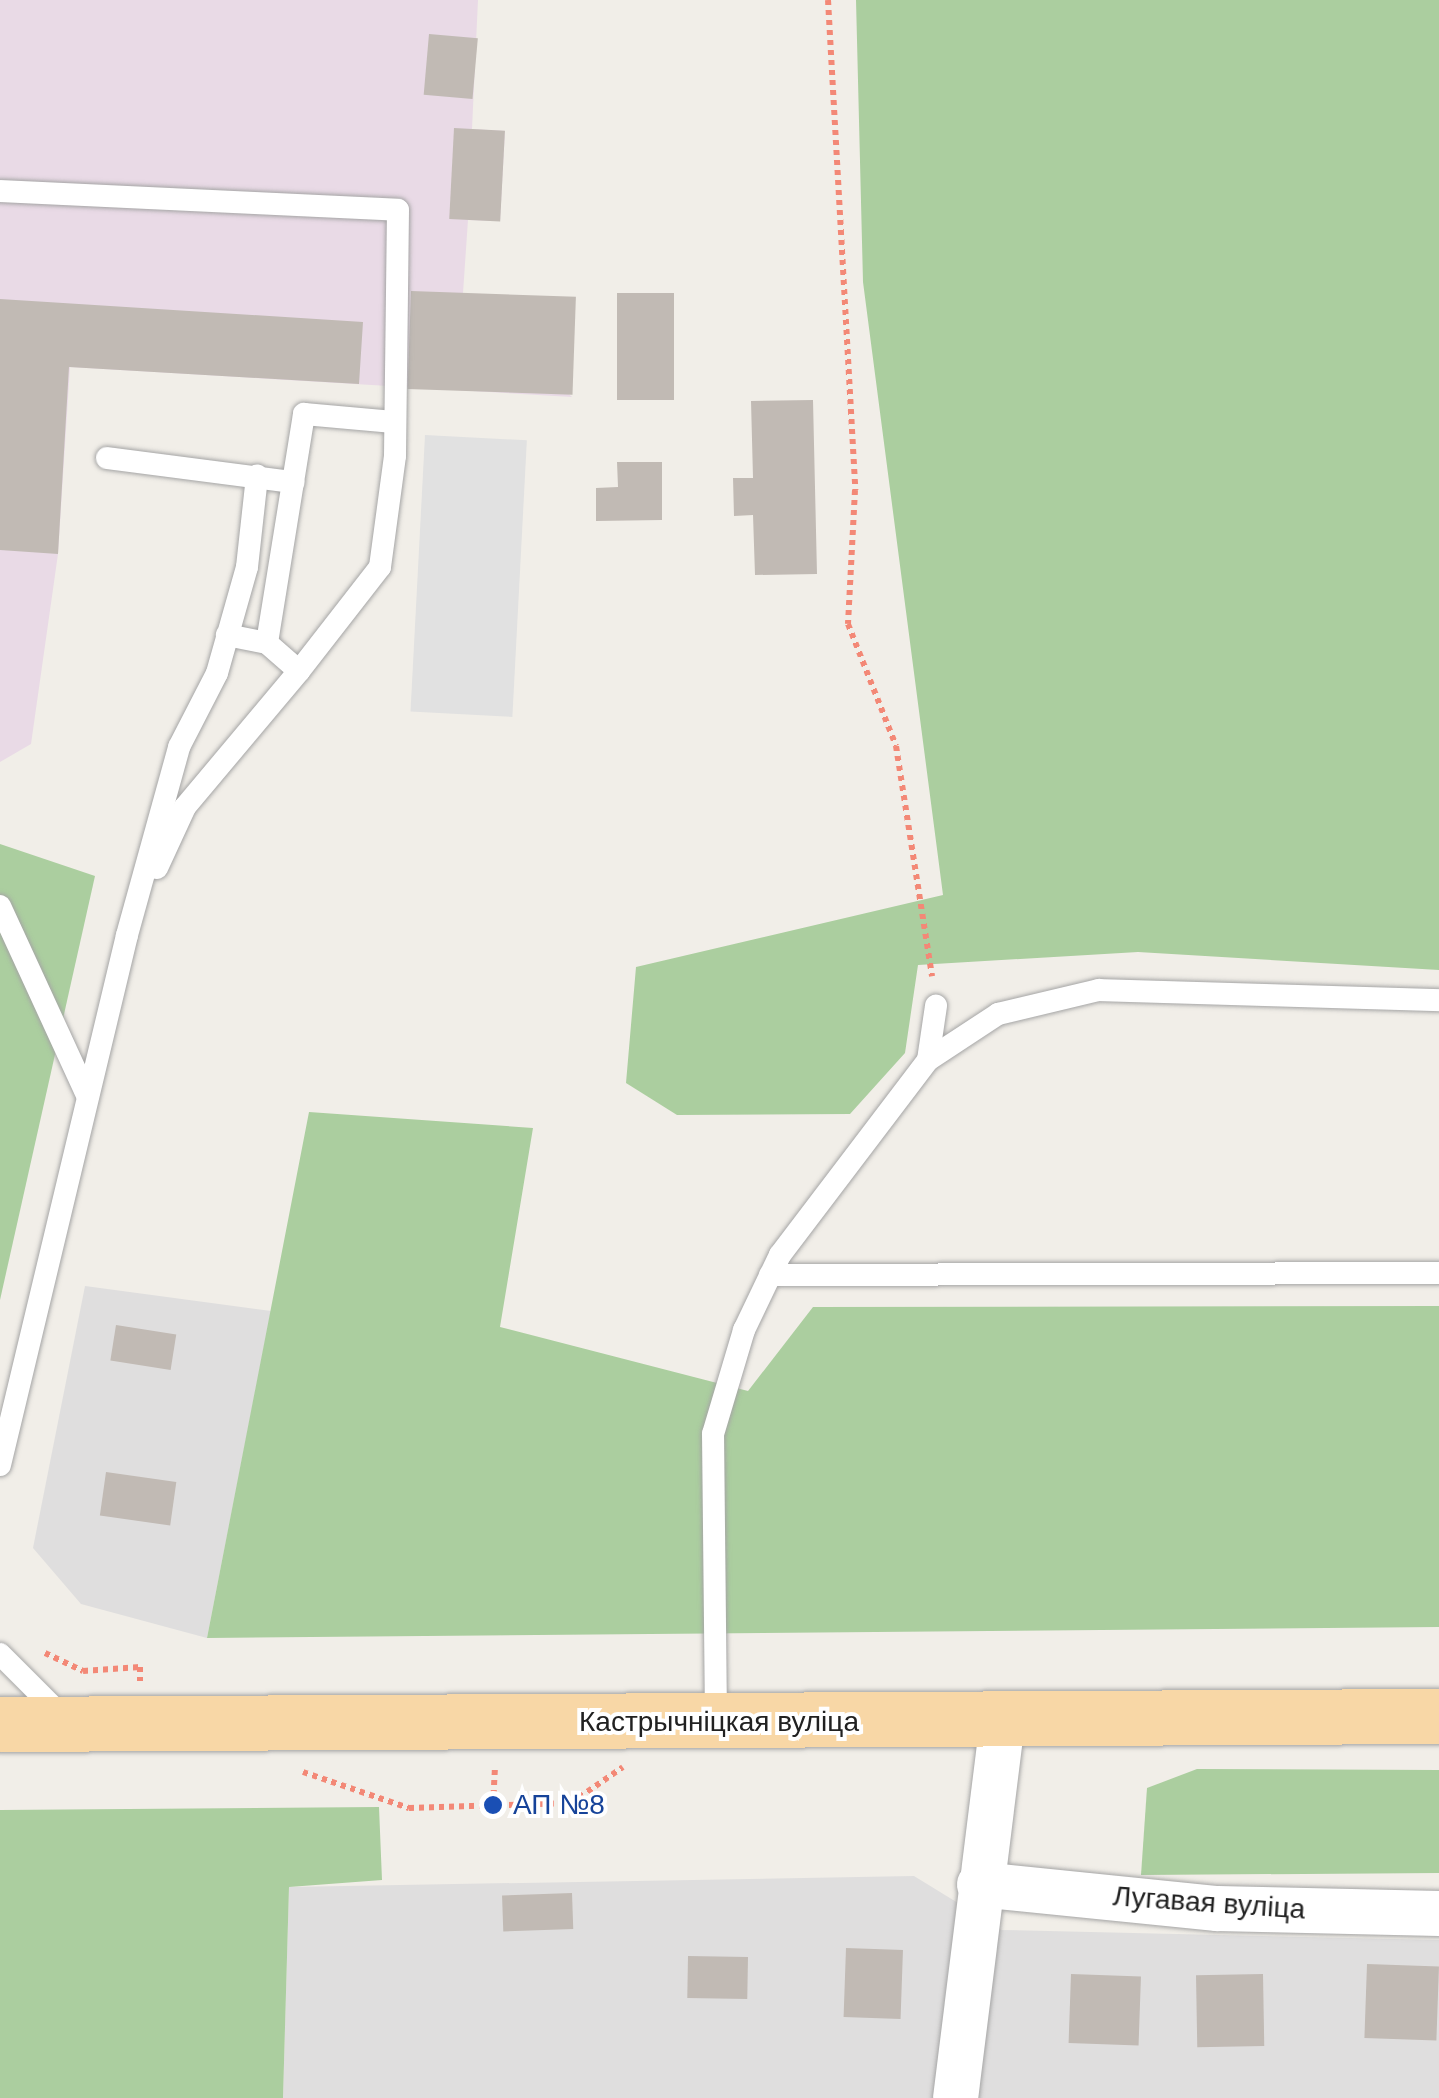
<!DOCTYPE html>
<meta charset="utf-8">
<style>
body{margin:0}
#map{position:relative;width:1439px;height:2098px;overflow:hidden;background:#f1eee8;font-family:Helvetica,sans-serif}
div>[style]{position:absolute}
.residential>*{inset:0;background:#dfdede}
.industrial>*{inset:0;background:#e9dae6}
.forest>*{inset:0;background:#abce9f}
.parking>*{inset:0;background:#e1e1e1;transform-origin:0 0}
.building>*{inset:0;background:#c1bab4;transform-origin:0 0}
.path>*{height:6px;margin-top:-3px;transform-origin:0;background:repeating-linear-gradient(90deg,#f38876 0 5px,transparent 0 10px)}
.roads{filter:drop-shadow(0 0 2px #a5a5a5) drop-shadow(0 0 2px #a5a5a5)}
.service>*{height:22px;margin:-11px;padding:0 11px;transform-origin:11px;border-radius:11px;background:#fff}
.minor>*{height:45px;margin:-22.5px;padding:0 22.5px;transform-origin:22.5px;border-radius:22.5px;background:#fff}
.primary>*{height:55px;margin:-27.5px;padding:0 27.5px;transform-origin:27.5px;border-radius:27.5px;background:#f8d7a6}
.dots>*{width:28px;height:28px;translate:-50% -50%;box-sizing:border-box;border:5px solid #fff;border-radius:50%}
span{translate:-50% -50%;white-space:nowrap;text-align:center;line-height:1.15;-webkit-text-stroke:8px #fff;paint-order:stroke}
.street-label{font-size:28px;color:#212121}
.transit-label{font-size:28px;color:#164399}
.left{translate:0 -50%;text-align:left}
</style>
<div id="map">
<div class="residential">
<i style="clip-path:polygon(85px 1286px,271px 1311px,207px 1638px,81px 1604px,33px 1548px)"></i>
<i style="clip-path:polygon(914px 1876px,1002px 1930px,1439px 1940px,1439px 2098px,283px 2098px,289px 1887px)"></i>
</div>
<div class="industrial">
<i style="clip-path:polygon(0 0,478px 0,472px 129px,505px 131px,500px 221px,468px 220px,463px 293px,572px 397px,70px 367px,58px 554px,31px 744px,0 762px)"></i>
</div>
<div class="forest">
<i style="clip-path:polygon(856px 0,1439px 0,1439px 970px,1138px 952px,918px 965px,905px 1053px,850px 1114px,677px 1115px,626px 1083px,636px 967px,943px 895px,863px 282px)"></i>
<i style="clip-path:polygon(0 844px,95px 876px,0 1300px)"></i>
<i style="clip-path:polygon(309px 1112px,533px 1128px,500px 1327px,748px 1391px,813px 1307px,1439px 1306px,1439px 1627px,207px 1638px)"></i>
<i style="clip-path:polygon(1197px 1769px,1439px 1770px,1439px 1873px,1141px 1875px,1147px 1788px)"></i>
<i style="clip-path:polygon(379px 1807px,382px 1880px,289px 1887px,283px 2098px,0 2098px,0 1810px)"></i>
</div>
<div class="parking">
<i style="left:425px;top:435px;width:102px;height:277px;rotate:3deg"></i>
</div>
<div class="building">
<i style="left:429px;top:34px;width:49px;height:61px;rotate:5deg"></i>
<i style="left:454px;top:128px;width:51px;height:91px;rotate:3deg"></i>
<i style="left:411px;top:291px;width:165px;height:98px;rotate:2deg"></i>
<i style="left:617px;top:293px;width:57px;height:107px"></i>
<i style="clip-path:polygon(0 299px,363px 322px,359px 384px,69px 367px,58px 554px,0 550px)"></i>
<i style="clip-path:polygon(813px 400px,817px 574px,755px 575px,753px 515px,734px 516px,733px 478px,753px 478px,751px 401px)"></i>
<i style="clip-path:polygon(617px 462px,662px 462px,662px 520px,596px 521px,596px 488px,618px 487px)"></i>
<i style="left:116px;top:1325px;width:61px;height:36px;rotate:9deg"></i>
<i style="left:106px;top:1472px;width:71px;height:44px;rotate:8deg"></i>
<i style="left:572px;top:1893px;width:36px;height:70px;rotate:88deg"></i>
<i style="left:846px;top:1948px;width:57px;height:69px;rotate:2deg"></i>
<i style="left:688px;top:1956px;width:60px;height:42px;rotate:1deg"></i>
<i style="left:1367px;top:1964px;width:72px;height:74px;rotate:2deg"></i>
<i style="left:1071px;top:1974px;width:70px;height:69px;rotate:2deg"></i>
<i style="left:1263px;top:1974px;width:72px;height:67px;rotate:89deg"></i>
</div>
<div class="path">
<i style="left:828px;top:0;width:491px;rotate:86.8deg"></i>
<i style="left:855px;top:490px;width:134px;rotate:93deg"></i>
<i style="left:848px;top:624px;width:131px;rotate:68.5deg"></i>
<i style="left:896px;top:746px;width:233px;rotate:81.1deg"></i>
<i style="left:45px;top:1653px;width:42px;rotate:25.3deg"></i>
<i style="left:83px;top:1671px;width:57px;rotate:-4deg"></i>
<i style="left:140px;top:1667px;width:14px;rotate:90deg"></i>
<i style="left:303px;top:1772px;width:112px;rotate:18.8deg"></i>
<i style="left:409px;top:1808px;width:162px;rotate:-1.8deg"></i>
<i style="left:571px;top:1803px;width:63px;rotate:-34.7deg"></i>
<i style="left:493px;top:1805px;width:38px;rotate:-87deg"></i>
</div>
<div class="roads">
<div class="service">
<i style="left:0;top:191px;width:398px;rotate:2.7deg"></i>
<i style="left:398px;top:210px;width:246px;rotate:90.7deg"></i>
<i style="left:395px;top:456px;width:112px;rotate:97.7deg"></i>
<i style="left:380px;top:567px;width:132px;rotate:127.9deg"></i>
<i style="left:299px;top:671px;width:43px;rotate:-138.8deg"></i>
<i style="left:107px;top:458px;width:188px;rotate:7.4deg"></i>
<i style="left:293px;top:482px;width:163px;rotate:99.2deg"></i>
<i style="left:267px;top:643px;width:41px;rotate:-168.7deg"></i>
<i style="left:293px;top:482px;width:69px;rotate:-80.8deg"></i>
<i style="left:304px;top:414px;width:90px;rotate:5.1deg"></i>
<i style="left:157px;top:868px;width:67px;rotate:-65.3deg"></i>
<i style="left:185px;top:807px;width:177px;rotate:-50deg"></i>
<i style="left:0;top:906px;width:210px;rotate:65.3deg"></i>
<i style="left:928px;top:1060px;width:84px;rotate:-33.3deg"></i>
<i style="left:998px;top:1014px;width:104px;rotate:-13.4deg"></i>
<i style="left:1099px;top:990px;width:340px;rotate:1.7deg"></i>
<i style="left:770px;top:1275px;width:669px;rotate:-0.17deg"></i>
<i style="left:0;top:1465px;width:545px;rotate:-76.52deg"></i>
<i style="left:127px;top:935px;width:195px;rotate:-74.5deg"></i>
<i style="left:179px;top:747px;width:83px;rotate:-62.8deg"></i>
<i style="left:217px;top:673px;width:110px;rotate:-74.2deg"></i>
<i style="left:247px;top:567px;width:92px;rotate:-83.7deg"></i>
<i style="left:0;top:1654px;width:88px;rotate:45deg"></i>
<i style="left:716px;top:1719px;width:285px;rotate:-90.6deg"></i>
<i style="left:713px;top:1434px;width:109px;rotate:-73.4deg"></i>
<i style="left:744px;top:1330px;width:83px;rotate:-64.4deg"></i>
<i style="left:780px;top:1255px;width:245px;rotate:-52.8deg"></i>
<i style="left:928px;top:1060px;width:55px;rotate:-81.6deg"></i>
</div>
<div class="minor">
<i style="left:979px;top:1884px;width:239px;rotate:5.8deg"></i>
<i style="left:1217px;top:1908px;width:222px;rotate:1.3deg"></i>
<i style="left:955px;top:2098px;width:380px;rotate:-82.9deg"></i>
</div>
<div class="primary">
<i style="left:0;top:1724px;width:1439px;rotate:-0.32deg"></i>
</div>
</div>
<div class="dots">
<i style="left:493px;top:1805px;background:#1a4fb4"></i>
</div>
<div class="street-label">
<span style="left:719px;top:1722px">Кастрычніцкая вуліца</span>
<span style="left:1209px;top:1903px;rotate:4deg">Лугавая вуліца</span>
</div>
<div class="transit-label">
<span class="left" style="left:513px;top:1805px">АП №8</span>
</div>
</div>
